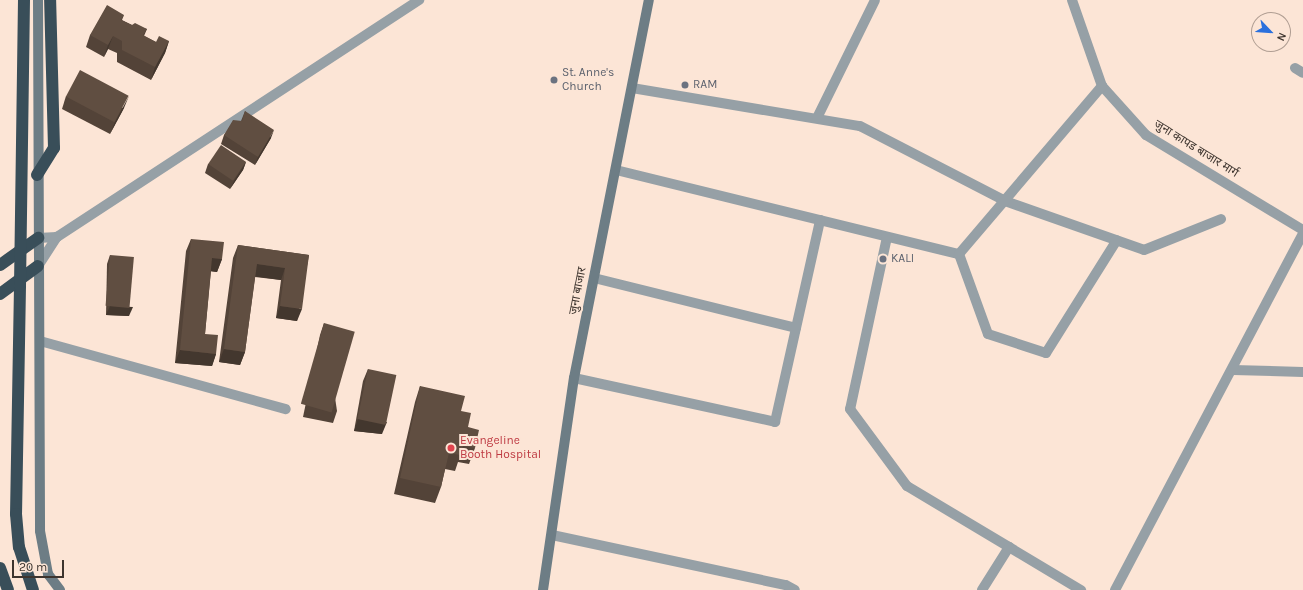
<!DOCTYPE html>
<meta charset="utf-8">
<style>
body{margin:0}
#map{position:relative;width:1303px;height:590px;overflow:hidden;background:#fce5d6;font-family:Karla,"Noto Sans Devanagari",sans-serif}
div>[style]{position:absolute}
.street>*{height:10px;margin:-5px;padding:0 5px;transform-origin:5px;border-radius:5px;background:#96a0a6}
.secondary>*{height:10px;margin:-5px;padding:0 5px;transform-origin:5px;border-radius:5px;background:#6d7d85}
.highway>*{height:12px;margin:-6px;padding:0 6px;transform-origin:6px;border-radius:6px;background:#394e59}
.highway-bridge>*{height:12px;margin:-6px;padding:0 6px;transform-origin:6px;border-radius:6px;background:#394e59}
.wall>*{inset:0;background:#534338}
.shaded-wall>*{inset:0;background:#43372e}
.building>*{inset:0;background:#604e41;transform-origin:0 0}
.dots>*{width:11px;height:11px;translate:-50% -50%;box-sizing:border-box;border:2px solid #fce5d6;border-radius:50%}
span{translate:-50% -50%;white-space:nowrap;text-align:center;line-height:1.15;-webkit-text-stroke:4px #fce5d6;paint-order:stroke}
.worship-label{font-size:12px;color:#5b616d}
.left{translate:0 -50%;text-align:left}
.street-label{font-size:12px;color:#3d342e}
.health-label{font-size:12px;color:#be3a42}
.north{position:absolute;left:1251px;top:12px;width:40px;height:40px;box-sizing:border-box;background:#fce5d6;border:1px solid #b09e93;border-radius:50%;rotate:115deg;font-size:11px;font-weight:700;line-height:16px;text-align:center;color:#3d342e}
.north::after{content:'';display:block;margin:auto;width:14px;height:18px;background:#2b70dd;clip-path:polygon(50% 0,100% 100%,50% 72%,0 100%)}
.scale{position:absolute;left:12px;top:560px;width:52px;height:18px;box-sizing:border-box;border:2px solid #3d342e;border-top:0;padding-left:5px;font-size:12px;line-height:14px;white-space:nowrap;color:#3d342e;-webkit-text-stroke:3px #fce5d6;paint-order:stroke}
</style>
<div id="map">
<div class="street">
<i style="left:1072px;top:0;width:91px;rotate:70.8deg"></i>
<i style="left:1102px;top:86px;width:66px;rotate:48.1deg"></i>
<i style="left:1146px;top:135px;width:184px;rotate:31.2deg"></i>
<i style="left:1295px;top:68px;width:9px;rotate:32deg"></i>
<i style="left:632px;top:88px;width:231px;rotate:9.5deg"></i>
<i style="left:860px;top:126px;width:163px;rotate:27.3deg"></i>
<i style="left:1005px;top:201px;width:147px;rotate:19.4deg"></i>
<i style="left:1144px;top:250px;width:83px;rotate:-21.9deg"></i>
<i style="left:817px;top:118px;width:131px;rotate:-63.8deg"></i>
<i style="left:616px;top:170px;width:353px;rotate:13.8deg"></i>
<i style="left:959px;top:254px;width:221px;rotate:-49.6deg"></i>
<i style="left:887px;top:237px;width:176px;rotate:102.1deg"></i>
<i style="left:850px;top:409px;width:96px;rotate:53.5deg"></i>
<i style="left:907px;top:486px;width:203px;rotate:30.9deg"></i>
<i style="left:38px;top:238px;width:19px;rotate:-3deg"></i>
<i style="left:57px;top:237px;width:433px;rotate:-33.2deg"></i>
<i style="left:959px;top:254px;width:85px;rotate:70.1deg"></i>
<i style="left:988px;top:334px;width:61px;rotate:18.1deg"></i>
<i style="left:1046px;top:353px;width:133px;rotate:-57.9deg"></i>
<i style="left:38px;top:266px;width:35px;rotate:-57deg"></i>
<i style="left:594px;top:278px;width:208px;rotate:13.9deg"></i>
<i style="left:40px;top:341px;width:255px;rotate:15.5deg"></i>
<i style="left:1233px;top:370px;width:70px;rotate:1.6deg"></i>
<i style="left:574px;top:378px;width:206px;rotate:12.3deg"></i>
<i style="left:775px;top:422px;width:207px;rotate:-77.4deg"></i>
<i style="left:552px;top:535px;width:239px;rotate:12.1deg"></i>
<i style="left:786px;top:585px;width:10px;rotate:29deg"></i>
<i style="left:982px;top:590px;width:51px;rotate:-57.9deg"></i>
<i style="left:1115px;top:590px;width:403px;rotate:-62.2deg"></i>
</div>
<div class="secondary">
<i style="left:38px;top:0;width:531px;rotate:89.78deg"></i>
<i style="left:40px;top:531px;width:44px;rotate:79.5deg"></i>
<i style="left:48px;top:574px;width:20px;rotate:53deg"></i>
<i style="left:543px;top:590px;width:214px;rotate:-81.7deg"></i>
<i style="left:574px;top:378px;width:385px;rotate:-78.8deg"></i>
</div>
<div class="highway">
<i style="left:37px;top:175px;width:32px;rotate:-58deg"></i>
<i style="left:54px;top:148px;width:148px;rotate:-91.5deg"></i>
<i style="left:0;top:265px;width:47px;rotate:-35.4deg"></i>
<i style="left:20px;top:286px;width:228px;rotate:91deg"></i>
<i style="left:16px;top:514px;width:33px;rotate:85deg"></i>
<i style="left:19px;top:547px;width:45px;rotate:72deg"></i>
<i style="left:0;top:294px;width:47px;rotate:-36.4deg"></i>
<i style="left:0;top:568px;width:23px;rotate:70deg"></i>
</div>
<div class="highway-bridge">
<i style="left:20px;top:286px;width:286px;rotate:-89.2deg"></i>
</div>
<div class="wall">
<i style="clip-path:polygon(124px 15px,122px 20px,132px 25px,147px 29px,144px 36px,156px 42px,169px 41px,165px 53px,151px 80px,117px 62px,117px 53px,108px 49px,104px 57px,86px 47px,90px 35px)"></i>
<i style="clip-path:polygon(66px 96px,124px 108px,110px 134px,62px 109px)"></i>
<i style="clip-path:polygon(245px 111px,271px 138px,255px 165px,221px 144px,224px 135px,241px 121px)"></i>
<i style="clip-path:polygon(246px 162px,243px 170px,230px 189px,205px 173px,208px 164px)"></i>
<i style="clip-path:polygon(191px 239px,222px 259px,217px 272px,211px 271px,205px 334px,216px 354px,212px 366px,175px 363px,186px 251px)"></i>
<i style="clip-path:polygon(238px 245px,309px 255px,297px 321px,276px 318px,281px 280px,255px 277px,245px 352px,240px 365px,219px 362px,233px 258px)"></i>
<i style="clip-path:polygon(110px 255px,129px 316px,106px 315px,107px 264px)"></i>
<i style="clip-path:polygon(324px 323px,337px 411px,333px 423px,303px 417px,320px 335px)"></i>
<i style="clip-path:polygon(368px 369px,382px 434px,354px 431px,363px 381px)"></i>
<i style="clip-path:polygon(420px 386px,468px 427px,475px 448px,469px 464px,458px 462px,455px 471px,445px 469px,441px 487px,435px 503px,394px 494px,415px 402px)"></i>
</div>
<div class="shaded-wall">
<i style="clip-path:polygon(113px 36px,108px 49px,104px 57px,108px 45px)"></i>
<i style="clip-path:polygon(169px 41px,165px 53px,151px 80px,155px 67px)"></i>
<i style="clip-path:polygon(129px 96px,124px 108px,110px 134px,115px 122px)"></i>
<i style="clip-path:polygon(274px 130px,271px 138px,255px 165px,258px 157px)"></i>
<i style="clip-path:polygon(246px 162px,243px 170px,230px 189px,234px 181px)"></i>
<i style="clip-path:polygon(212px 258px,222px 259px,217px 272px,208px 271px)"></i>
<i style="clip-path:polygon(257px 264px,285px 268px,281px 280px,252px 276px)"></i>
<i style="clip-path:polygon(110px 306px,133px 307px,129px 316px,106px 315px)"></i>
<i style="clip-path:polygon(280px 306px,302px 309px,297px 321px,276px 318px)"></i>
<i style="clip-path:polygon(224px 349px,245px 352px,240px 365px,219px 362px)"></i>
<i style="clip-path:polygon(180px 350px,216px 354px,212px 366px,175px 363px)"></i>
<i style="clip-path:polygon(358px 419px,387px 422px,382px 434px,354px 431px)"></i>
</div>
<div class="building">
<i style="clip-path:polygon(107px 5px,124px 15px,121px 20px,132px 25px,135px 23px,147px 29px,143px 35px,156px 42px,159px 36px,169px 41px,155px 67px,122px 50px,122px 41px,113px 36px,108px 45px,90px 35px)"></i>
<i style="left:80px;top:70px;width:55px;height:30px;rotate:28deg"></i>
<i style="clip-path:polygon(245px 111px,274px 130px,258px 157px,224px 135px,233px 120px,242px 121px)"></i>
<i style="left:221px;top:145px;width:30px;height:23px;rotate:34deg"></i>
<i style="clip-path:polygon(191px 239px,224px 242px,222px 259px,212px 258px,205px 334px,218px 335px,216px 354px,180px 350px)"></i>
<i style="clip-path:polygon(238px 245px,309px 255px,302px 309px,280px 306px,285px 268px,257px 264px,245px 352px,224px 349px)"></i>
<i style="left:110px;top:255px;width:24px;height:51px;rotate:5deg"></i>
<i style="left:324px;top:323px;width:32px;height:84px;rotate:16deg"></i>
<i style="left:368px;top:369px;width:29px;height:51px;rotate:12deg"></i>
<i style="clip-path:polygon(420px 386px,465px 396px,461px 411px,471px 413px,468px 427px,479px 430px,475px 448px,463px 446px,460px 455px,449px 453px,441px 487px,400px 478px)"></i>
</div>
<div class="dots">
<i style="left:554px;top:80px;background:#6b7280"></i>
<i style="left:685px;top:85px;background:#6b7280"></i>
<i style="left:883px;top:259px;background:#6b7280"></i>
<i style="left:451px;top:448px;background:#e0444e"></i>
</div>
<div class="worship-label">
<span class="left" style="left:562px;top:80px">St. Anne's<br>Church</span>
<span class="left" style="left:693px;top:85px">RAM</span>
<span class="left" style="left:891px;top:259px">KALI</span>
</div>
<div class="street-label">
<span style="left:1196px;top:149px;rotate:32deg">जुना कापड बाजार मार्ग</span>
<span style="left:578px;top:291px;rotate:-79deg">जुना बाजार</span>
</div>
<div class="health-label">
<span class="left" style="left:460px;top:448px">Evangeline<br>Booth Hospital</span>
</div>
<div class="north">N</div>
<div class="scale">20 m</div>
</div>
